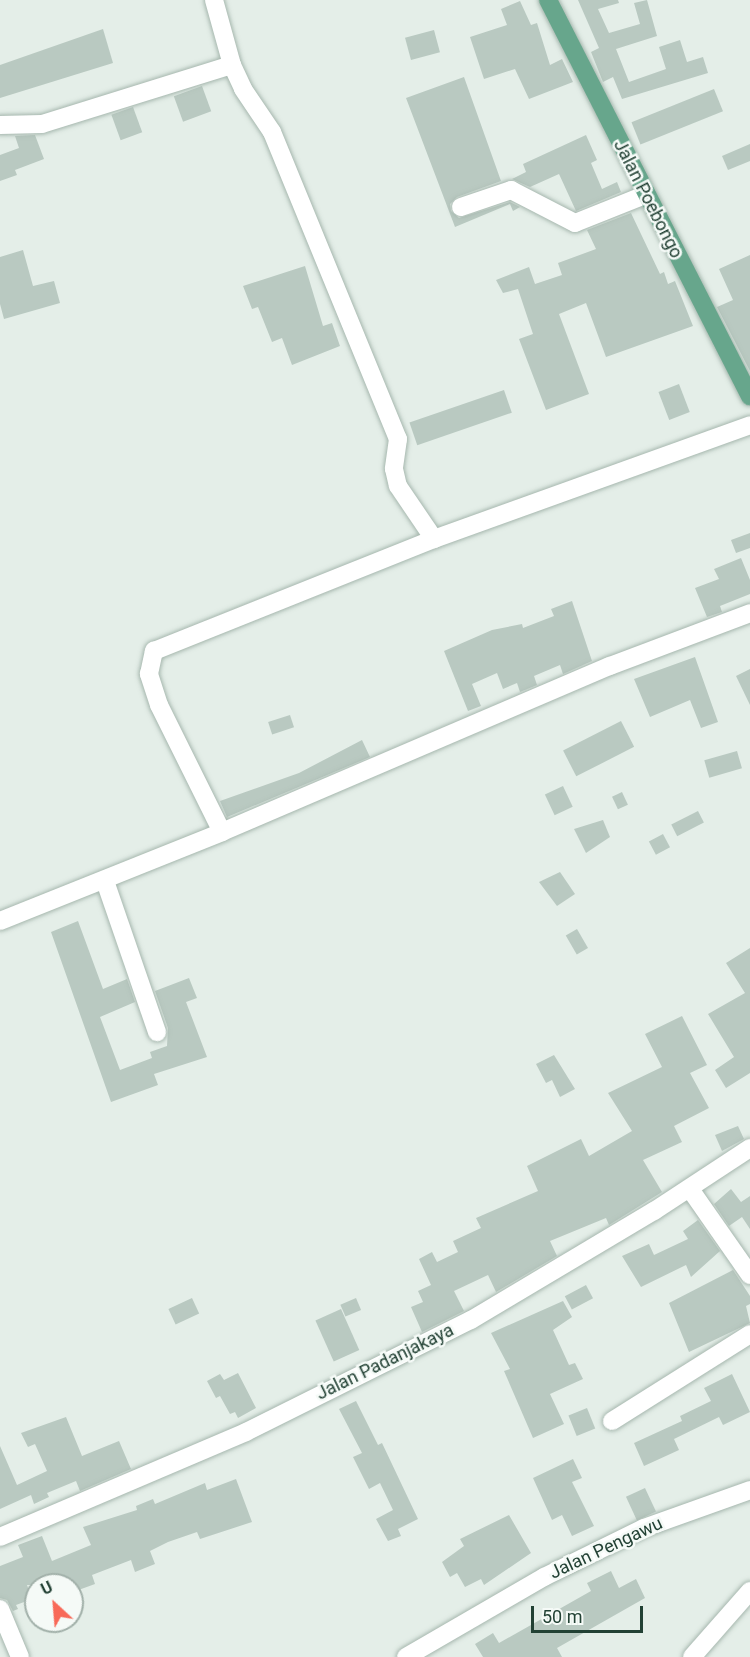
<!DOCTYPE html>
<style>
body{margin:0}
#map{position:relative;width:750px;height:1657px;overflow:hidden;background:#e4eee8;font-family:Roboto,sans-serif}
div>[style]{position:absolute}
.building>*{inset:0;background:#b9c9c1;transform-origin:0 0}
.roads{filter:drop-shadow(0 0 2px #a6b7ae) drop-shadow(0 0 2px #a6b7ae)}
.minor>*{height:18px;margin:-9px;padding:0 9px;transform-origin:9px;border-radius:9px;background:#fff}
.major>*{height:18px;margin:-9px;padding:0 9px;transform-origin:9px;border-radius:9px;background:#67a68c}
span{translate:-50% -50%;white-space:nowrap;text-align:center;line-height:1.15;-webkit-text-stroke:5px #f5faf7;paint-order:stroke}
.street-label{font-size:18px;color:#224134}
.north{position:absolute;left:24px;top:1573px;width:60px;height:60px;box-sizing:border-box;background:#f5faf7;border:2px solid #a1b0a9;border-radius:50%;rotate:334deg;font-size:16px;font-weight:700;line-height:24px;text-align:center;color:#224134}
.north::after{content:'';display:block;margin:auto;width:21px;height:27px;background:#f86958;clip-path:polygon(50% 0,100% 100%,50% 72%,0 100%)}
.scale{position:absolute;left:531px;top:1606px;width:112px;height:27px;box-sizing:border-box;border:3px solid #224134;border-top:0;padding-left:8px;font-size:18px;line-height:21px;white-space:nowrap;color:#224134;-webkit-text-stroke:4px #f5faf7;paint-order:stroke}
</style>
<div id="map">
<div class="building">
<i style="clip-path:polygon(578px 0,618px 0,619px 3px,598px 9px,609px 33px,640px 24px,634px 3px,647px 0,657px 36px,616px 49px,629px 82px,666px 69px,659px 47px,680px 40px,687px 62px,703px 57px,708px 73px,622px 99px,613px 77px,603px 82px,591px 52px,599px 48px)"></i>
<i style="clip-path:polygon(520px 1px,531px 25px,537px 23px,550px 65px,562px 59px,573px 82px,529px 99px,515px 69px,484px 79px,470px 37px,507px 25px,501px 9px)"></i>
<i style="clip-path:polygon(103px 29px,113px 63px,0 98px,0 65px)"></i>
<i style="left:434px;top:30px;width:23px;height:30px;rotate:75deg"></i>
<i style="clip-path:polygon(464px 77px,501px 181px,457px 197px,450px 204px,451px 211px,459px 218px,510px 202px,520px 207px,513px 211px,510px 204px,455px 227px,406px 98px)"></i>
<i style="left:202px;top:86px;width:27px;height:30px;rotate:70deg"></i>
<i style="left:714px;top:89px;width:24px;height:89px;rotate:68deg"></i>
<i style="left:133px;top:107px;width:27px;height:23px;rotate:70deg"></i>
<i style="clip-path:polygon(35px 135px,44px 159px,15px 170px,17px 175px,0 181px,0 155px,19px 148px,15px 136px)"></i>
<i style="clip-path:polygon(586px 135px,597px 160px,591px 163px,602px 189px,617px 182px,621px 192px,576px 211px,559px 174px,530px 187px,512px 179px,526px 172px,523px 164px)"></i>
<i style="clip-path:polygon(750px 144px,750px 161px,728px 170px,722px 156px)"></i>
<i style="clip-path:polygon(631px 213px,660px 274px,664px 272px,668px 284px,675px 281px,693px 326px,606px 357px,586px 303px,559px 314px,589px 394px,546px 410px,519px 339px,533px 334px,518px 289px,503px 293px,496px 280px,529px 267px,535px 284px,562px 275px,558px 263px,596px 249px,587px 230px)"></i>
<i style="clip-path:polygon(23px 250px,33px 286px,54px 281px,60px 303px,4px 319px,0 304px,0 257px)"></i>
<i style="clip-path:polygon(750px 255px,750px 371px,717px 307px,733px 300px,719px 269px)"></i>
<i style="clip-path:polygon(305px 266px,323px 326px,332px 323px,340px 346px,292px 365px,282px 338px,272px 342px,258px 307px,252px 309px,243px 286px)"></i>
<i style="left:679px;top:384px;width:30px;height:22px;rotate:69deg"></i>
<i style="left:504px;top:390px;width:24px;height:100px;rotate:71deg"></i>
<i style="clip-path:polygon(750px 533px,750px 548px,736px 553px,731px 540px)"></i>
<i style="clip-path:polygon(741px 558px,750px 580px,750px 594px,720px 606px,722px 612px,707px 617px,695px 588px,719px 579px,714px 569px)"></i>
<i style="clip-path:polygon(572px 601px,592px 661px,563px 674px,560px 665px,534px 676px,537px 685px,520px 692px,517px 683px,503px 689px,497px 673px,472px 684px,481px 706px,468px 711px,444px 651px,492px 630px,522px 624px,523px 628px,554px 616px,551px 609px)"></i>
<i style="clip-path:polygon(695px 657px,718px 722px,701px 728px,690px 700px,650px 717px,634px 679px)"></i>
<i style="clip-path:polygon(750px 669px,750px 705px,736px 676px)"></i>
<i style="left:290px;top:715px;width:13px;height:23px;rotate:72deg"></i>
<i style="left:621px;top:721px;width:29px;height:65px;rotate:63deg"></i>
<i style="clip-path:polygon(362px 740px,370px 757px,227px 817px,220px 801px,299px 773px)"></i>
<i style="left:737px;top:751px;width:18px;height:34px;rotate:74deg"></i>
<i style="left:563px;top:786px;width:23px;height:20px;rotate:65deg"></i>
<i style="left:622px;top:792px;width:14px;height:11px;rotate:65deg"></i>
<i style="left:698px;top:811px;width:13px;height:30px;rotate:63deg"></i>
<i style="clip-path:polygon(603px 820px,610px 837px,586px 853px,574px 829px)"></i>
<i style="left:663px;top:834px;width:15px;height:16px;rotate:62deg"></i>
<i style="clip-path:polygon(560px 872px,575px 894px,557px 906px,539px 882px)"></i>
<i style="clip-path:polygon(78px 921px,103px 989px,127px 979px,135px 1002px,100px 1017px,120px 1070px,152px 1058px,150px 1052px,167px 1046px,168px 1028px,155px 991px,189px 978px,197px 998px,186px 1002px,207px 1057px,154px 1074px,158px 1085px,111px 1102px,51px 932px)"></i>
<i style="left:577px;top:929px;width:22px;height:13px;rotate:60deg"></i>
<i style="clip-path:polygon(750px 948px,750px 1073px,726px 1088px,715px 1070px,734px 1057px,708px 1014px,745px 993px,726px 963px)"></i>
<i style="clip-path:polygon(682px 1016px,707px 1065px,690px 1073px,709px 1108px,674px 1126px,682px 1142px,643px 1160px,662px 1192px,609px 1225px,606px 1218px,550px 1241px,557px 1256px,496px 1292px,488px 1275px,454px 1291px,464px 1311px,422px 1332px,411px 1307px,423px 1302px,418px 1291px,431px 1285px,419px 1259px,432px 1252px,437px 1262px,458px 1252px,453px 1241px,481px 1228px,476px 1218px,538px 1191px,527px 1166px,581px 1139px,589px 1156px,632px 1131px,608px 1093px,662px 1067px,645px 1034px)"></i>
<i style="clip-path:polygon(554px 1055px,575px 1089px,560px 1097px,552px 1080px,546px 1083px,536px 1064px)"></i>
<i style="clip-path:polygon(738px 1126px,744px 1139px,722px 1151px,715px 1135px)"></i>
<i style="clip-path:polygon(731px 1189px,741px 1202px,750px 1196px,750px 1229px,742px 1217px,729px 1226px,714px 1204px)"></i>
<i style="clip-path:polygon(698px 1220px,720px 1251px,691px 1277px,686px 1265px,641px 1287px,622px 1256px,649px 1244px,654px 1255px,688px 1239px,683px 1231px)"></i>
<i style="clip-path:polygon(733px 1270px,750px 1296px,750px 1304px,746px 1306px,750px 1323px,689px 1352px,669px 1303px)"></i>
<i style="left:586px;top:1285px;width:15px;height:24px;rotate:62deg"></i>
<i style="left:192px;top:1298px;width:17px;height:26px;rotate:65deg"></i>
<i style="left:356px;top:1298px;width:13px;height:17px;rotate:67deg"></i>
<i style="clip-path:polygon(563px 1301px,572px 1317px,553px 1330px,569px 1365px,575px 1363px,583px 1379px,550px 1394px,564px 1424px,533px 1438px,504px 1371px,510px 1369px,491px 1333px)"></i>
<i style="left:341px;top:1309px;width:45px;height:28px;rotate:66deg"></i>
<i style="clip-path:polygon(238px 1373px,256px 1408px,238px 1418px,235px 1412px,230px 1414px,220px 1396px,216px 1398px,207px 1381px,220px 1374px,224px 1380px)"></i>
<i style="clip-path:polygon(732px 1374px,750px 1412px,723px 1425px,719px 1417px,674px 1439px,679px 1450px,644px 1466px,634px 1443px,682px 1421px,680px 1416px,711px 1401px,704px 1388px)"></i>
<i style="clip-path:polygon(356px 1401px,378px 1445px,382px 1443px,418px 1519px,398px 1529px,401px 1536px,388px 1541px,376px 1519px,393px 1510px,380px 1483px,369px 1489px,353px 1457px,362px 1453px,339px 1409px)"></i>
<i style="left:587px;top:1408px;width:22px;height:20px;rotate:68deg"></i>
<i style="clip-path:polygon(66px 1417px,82px 1456px,119px 1441px,131px 1469px,80px 1491px,76px 1481px,47px 1493px,49px 1497px,34px 1504px,31px 1495px,0 1509px,0 1446px,17px 1485px,47px 1471px,35px 1444px,28px 1447px,21px 1433px)"></i>
<i style="clip-path:polygon(573px 1459px,582px 1478px,572px 1482px,594px 1526px,572px 1536px,562px 1515px,552px 1520px,533px 1478px)"></i>
<i style="clip-path:polygon(236px 1479px,252px 1522px,200px 1539px,197px 1532px,168px 1542px,150px 1551px,155px 1564px,135px 1572px,131px 1560px,92px 1575px,95px 1584px,73px 1592px,72px 1585px,27px 1585px,32px 1599px,16px 1605px,18px 1609px,13px 1611px,7px 1600px,0 1598px,0 1566px,23px 1557px,18px 1545px,42px 1536px,52px 1561px,91px 1545px,83px 1527px,137px 1510px,136px 1506px,153px 1499px,155px 1504px,205px 1483px,207px 1490px)"></i>
<i style="left:645px;top:1488px;width:26px;height:21px;rotate:65deg"></i>
<i style="clip-path:polygon(509px 1515px,531px 1553px,484px 1585px,481px 1579px,465px 1587px,457px 1573px,450px 1577px,442px 1562px,464px 1546px,460px 1539px)"></i>
<i style="clip-path:polygon(611px 1571px,619px 1588px,636px 1579px,645px 1598px,557px 1648px,562px 1657px,483px 1657px,475px 1644px,493px 1633px,499px 1643px,591px 1591px,587px 1583px)"></i>
</div>
<div class="roads">
<div class="minor">
<i style="left:214px;top:0;width:67px;rotate:74.5deg"></i>
<i style="left:232px;top:65px;width:26px;rotate:65deg"></i>
<i style="left:243px;top:89px;width:52px;rotate:56deg"></i>
<i style="left:272px;top:132px;width:332px;rotate:67.7deg"></i>
<i style="left:398px;top:439px;width:30px;rotate:98deg"></i>
<i style="left:394px;top:469px;width:17px;rotate:77deg"></i>
<i style="left:398px;top:486px;width:64px;rotate:55.8deg"></i>
<i style="left:0;top:125px;width:42px;rotate:-1.4deg"></i>
<i style="left:42px;top:124px;width:199px;rotate:-17.3deg"></i>
<i style="left:461px;top:207px;width:53px;rotate:-18.8deg"></i>
<i style="left:511px;top:190px;width:72px;rotate:27.3deg"></i>
<i style="left:575px;top:223px;width:75px;rotate:-21.8deg"></i>
<i style="left:222px;top:832px;width:142px;rotate:-116.4deg"></i>
<i style="left:159px;top:705px;width:33px;rotate:-108deg"></i>
<i style="left:149px;top:674px;width:24px;rotate:-78deg"></i>
<i style="left:154px;top:651px;width:302px;rotate:-21.8deg"></i>
<i style="left:434px;top:539px;width:336px;rotate:-19.8deg"></i>
<i style="left:105px;top:881px;width:160px;rotate:71deg"></i>
<i style="left:0;top:921px;width:239px;rotate:-21.8deg"></i>
<i style="left:222px;top:832px;width:422px;rotate:-23.2deg"></i>
<i style="left:610px;top:666px;width:150px;rotate:-20.7deg"></i>
<i style="left:690px;top:1189px;width:105px;rotate:55.1deg"></i>
<i style="left:612px;top:1421px;width:163px;rotate:-32.2deg"></i>
<i style="left:0;top:1537px;width:267px;rotate:-23.1deg"></i>
<i style="left:246px;top:1432px;width:251px;rotate:-26.5deg"></i>
<i style="left:471px;top:1320px;width:213px;rotate:-30.8deg"></i>
<i style="left:654px;top:1211px;width:115px;rotate:-33.3deg"></i>
<i style="left:0;top:1609px;width:52px;rotate:67.4deg"></i>
<i style="left:406px;top:1657px;width:160px;rotate:-30.1deg"></i>
<i style="left:544px;top:1577px;width:111px;rotate:-26.1deg"></i>
<i style="left:644px;top:1528px;width:113px;rotate:-19.7deg"></i>
<i style="left:692px;top:1657px;width:88px;rotate:-48.7deg"></i>
</div>
<div class="major">
<i style="left:548px;top:0;width:445px;rotate:63deg"></i>
</div>
</div>
<div class="street-label">
<span style="left:648px;top:199px;rotate:63deg">Jalan Poebongo</span>
<span style="left:385px;top:1362px;rotate:-26deg">Jalan Padanjakaya</span>
<span style="left:606px;top:1548px;rotate:-25deg">Jalan Pengawu</span>
</div>
<div class="north">U</div>
<div class="scale">50 m</div>
</div>
